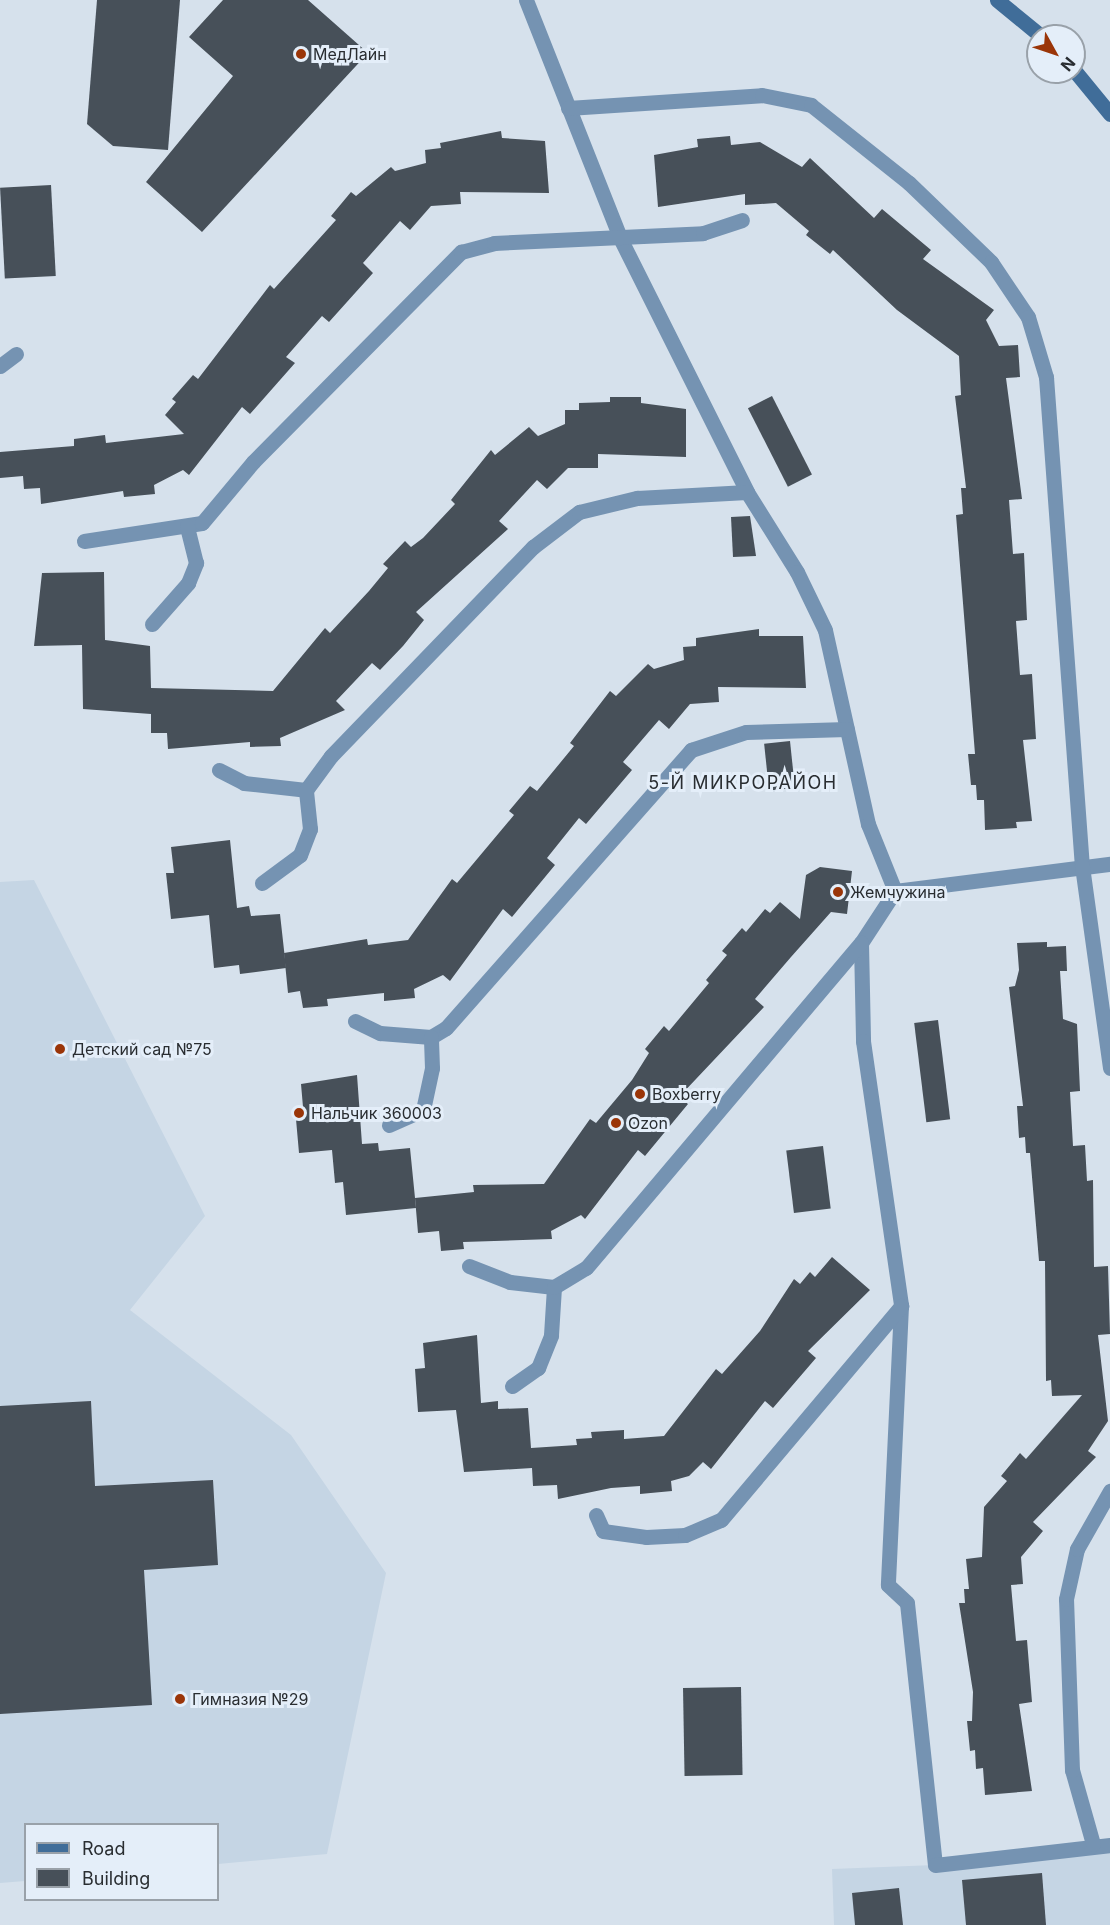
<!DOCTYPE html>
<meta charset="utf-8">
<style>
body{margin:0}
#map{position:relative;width:1110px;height:1925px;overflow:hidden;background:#d6e1ec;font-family:Inter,sans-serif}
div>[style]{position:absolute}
.built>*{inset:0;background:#c5d5e4}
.building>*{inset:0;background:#475059;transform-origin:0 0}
.service>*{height:15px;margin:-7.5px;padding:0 7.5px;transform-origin:7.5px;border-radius:7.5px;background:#7593b2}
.secondary>*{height:15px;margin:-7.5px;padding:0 7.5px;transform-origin:7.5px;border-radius:7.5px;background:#406d99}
.dots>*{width:16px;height:16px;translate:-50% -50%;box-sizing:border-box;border:3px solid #e4eef9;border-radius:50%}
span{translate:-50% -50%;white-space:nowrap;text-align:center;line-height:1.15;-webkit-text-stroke:6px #e4eef9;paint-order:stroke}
.poi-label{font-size:16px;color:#292d31}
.left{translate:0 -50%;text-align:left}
.neighbourhood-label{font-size:18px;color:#292d31;letter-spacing:1.5px}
.legend{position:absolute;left:24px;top:1823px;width:195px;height:78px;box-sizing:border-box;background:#e4eef9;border:2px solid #99a1a9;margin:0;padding:8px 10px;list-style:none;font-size:18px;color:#292d31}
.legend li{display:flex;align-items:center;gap:12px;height:30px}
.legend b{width:30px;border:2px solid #99a1a9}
.north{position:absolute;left:1026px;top:24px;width:60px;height:60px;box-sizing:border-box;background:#e4eef9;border:2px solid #99a1a9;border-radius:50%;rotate:130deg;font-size:16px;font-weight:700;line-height:24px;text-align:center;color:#292d31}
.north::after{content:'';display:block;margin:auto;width:21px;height:27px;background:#9a3508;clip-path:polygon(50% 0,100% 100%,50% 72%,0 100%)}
</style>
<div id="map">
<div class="built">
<i style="clip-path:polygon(34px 880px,205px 1216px,130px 1310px,291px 1435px,386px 1573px,327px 1854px,218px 1864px,218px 1824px,26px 1824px,25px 1881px,0 1883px,0 882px)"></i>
<i style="clip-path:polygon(1110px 1845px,1110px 1925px,834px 1925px,832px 1869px,935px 1865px)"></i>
</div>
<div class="building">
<i style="clip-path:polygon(97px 0,180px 0,168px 150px,113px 146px,87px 124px)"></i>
<i style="clip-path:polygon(223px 0,308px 0,368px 53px,202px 232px,146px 182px,233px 76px,189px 37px)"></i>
<i style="clip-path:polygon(501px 131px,502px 138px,545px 141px,549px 193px,460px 192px,461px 204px,431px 206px,410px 230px,400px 221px,363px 263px,373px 273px,329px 322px,322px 316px,286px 357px,295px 363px,250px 414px,242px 407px,189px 475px,183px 470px,154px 485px,155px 494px,124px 497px,123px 491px,41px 504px,40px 488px,24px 489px,23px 476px,0 478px,0 452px,74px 446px,74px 439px,105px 435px,106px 443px,184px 434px,165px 415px,176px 402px,172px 399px,193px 375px,198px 379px,270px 285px,274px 289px,336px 220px,331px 216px,351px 192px,356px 196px,391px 167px,395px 171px,426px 163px,425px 150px,441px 148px,440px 143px)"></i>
<i style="clip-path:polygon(730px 136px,731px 145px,760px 142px,802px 167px,810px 158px,874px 218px,882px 209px,931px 250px,923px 259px,994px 310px,986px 320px,999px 346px,1018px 345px,1020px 377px,1006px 378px,1022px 499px,1009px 500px,1013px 554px,1024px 553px,1027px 620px,1016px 621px,1020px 675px,1032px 674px,1036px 739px,1023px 740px,1032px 821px,1016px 822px,1017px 828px,985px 830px,984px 800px,977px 800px,976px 785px,971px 785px,968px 754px,975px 754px,956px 515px,963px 514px,961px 488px,966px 488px,955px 396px,961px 395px,959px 356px,897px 310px,833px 250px,830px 254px,806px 235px,809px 231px,776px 203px,745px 205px,745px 194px,658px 207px,654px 155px,698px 147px,697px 139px)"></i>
<i style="left:51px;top:185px;width:91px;height:51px;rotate:87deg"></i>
<i style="left:772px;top:396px;width:88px;height:27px;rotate:63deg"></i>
<i style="clip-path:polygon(610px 397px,641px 397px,641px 403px,686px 409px,686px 457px,598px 454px,598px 468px,568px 468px,547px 489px,537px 480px,499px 521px,508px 529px,416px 612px,424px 620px,403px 646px,380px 670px,372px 663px,336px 701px,345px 710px,280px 738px,281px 746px,250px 747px,250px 742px,168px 749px,167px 733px,151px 733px,151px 714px,83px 709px,82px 645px,34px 646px,42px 573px,104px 572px,105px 640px,150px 646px,151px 688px,273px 691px,325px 628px,330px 633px,369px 591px,388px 568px,383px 564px,405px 541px,411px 547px,423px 538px,455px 504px,451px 500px,491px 450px,495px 455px,529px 427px,538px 436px,565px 424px,565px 410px,579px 410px,579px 403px,610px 402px)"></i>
<i style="clip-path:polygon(750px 516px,756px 556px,733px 557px,731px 517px)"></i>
<i style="clip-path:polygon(759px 629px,759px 636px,803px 636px,806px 688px,718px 687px,719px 702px,690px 704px,669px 729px,659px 720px,623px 762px,632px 770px,586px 824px,579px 818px,547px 858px,555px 865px,512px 917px,503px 909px,450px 981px,443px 975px,414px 989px,415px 998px,384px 1001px,384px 993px,327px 999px,328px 1006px,303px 1008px,300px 991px,288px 993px,284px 953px,367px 939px,368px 945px,408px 940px,452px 879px,457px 883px,514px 815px,509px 811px,530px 786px,537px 791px,574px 746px,570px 743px,610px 691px,616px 696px,648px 664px,654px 669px,684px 660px,683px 647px,696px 646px,696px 638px)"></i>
<i style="left:790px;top:741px;width:47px;height:26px;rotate:84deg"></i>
<i style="clip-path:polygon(230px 840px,237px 908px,249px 906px,251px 916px,280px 914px,286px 968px,240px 974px,239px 965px,214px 968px,209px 915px,171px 919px,166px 873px,174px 873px,171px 847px)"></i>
<i style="clip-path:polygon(820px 867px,852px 871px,847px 914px,831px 912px,791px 957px,755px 999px,764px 1007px,679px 1097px,688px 1104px,645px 1156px,638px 1150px,585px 1219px,581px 1215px,551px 1231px,552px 1239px,463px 1242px,464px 1249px,441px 1251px,439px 1231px,418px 1233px,415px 1198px,474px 1192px,473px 1185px,544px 1184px,590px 1119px,596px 1123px,632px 1080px,649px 1053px,645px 1049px,664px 1026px,669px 1031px,709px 983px,706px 980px,727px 955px,722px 951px,742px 928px,746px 932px,765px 909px,770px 913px,780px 902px,800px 919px,806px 875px)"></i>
<i style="clip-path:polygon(1047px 942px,1047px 947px,1066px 946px,1067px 971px,1060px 971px,1063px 1019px,1077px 1024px,1080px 1091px,1070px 1092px,1073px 1146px,1085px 1145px,1087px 1181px,1093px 1180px,1094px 1267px,1108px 1266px,1110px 1334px,1098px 1335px,1108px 1421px,1088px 1451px,1096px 1457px,1033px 1522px,1043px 1531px,1021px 1557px,1023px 1584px,1011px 1585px,1016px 1641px,1027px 1640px,1032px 1702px,1019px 1704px,1032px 1791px,985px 1795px,983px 1768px,976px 1769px,975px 1750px,970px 1751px,967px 1721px,972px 1721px,973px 1692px,959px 1603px,965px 1603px,964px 1589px,969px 1589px,966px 1559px,982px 1557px,984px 1507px,1007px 1481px,1001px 1476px,1020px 1453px,1026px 1459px,1082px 1395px,1052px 1396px,1051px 1380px,1046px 1381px,1045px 1261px,1039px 1261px,1030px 1153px,1026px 1153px,1025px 1137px,1019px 1138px,1017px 1106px,1023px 1106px,1009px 987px,1015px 986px,1019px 970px,1017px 943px)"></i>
<i style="left:938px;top:1020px;width:100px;height:24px;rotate:83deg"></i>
<i style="clip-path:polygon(357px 1075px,362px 1144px,378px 1143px,379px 1151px,410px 1148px,416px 1208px,346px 1215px,343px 1182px,335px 1183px,332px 1150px,299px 1153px,295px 1108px,303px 1107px,301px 1084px)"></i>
<i style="left:823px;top:1146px;width:63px;height:37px;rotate:83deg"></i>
<i style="clip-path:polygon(832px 1257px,870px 1290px,808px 1351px,816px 1358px,773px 1408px,765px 1401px,711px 1469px,703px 1462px,689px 1476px,671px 1481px,672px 1491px,640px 1494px,640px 1486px,611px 1488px,558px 1499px,557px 1485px,533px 1486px,532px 1468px,464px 1472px,456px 1410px,418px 1412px,415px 1369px,425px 1368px,423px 1343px,477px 1335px,481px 1403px,498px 1401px,498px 1409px,528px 1408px,531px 1448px,577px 1445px,576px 1439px,592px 1438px,591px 1432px,624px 1430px,624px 1439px,664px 1436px,716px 1369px,722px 1374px,760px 1331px,794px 1279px,800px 1284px,810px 1272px,815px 1277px)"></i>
<i style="clip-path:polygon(91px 1401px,95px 1486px,213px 1480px,218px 1565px,144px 1570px,152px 1705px,0 1714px,0 1406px)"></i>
<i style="left:741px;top:1687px;width:88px;height:58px;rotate:89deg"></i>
<i style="clip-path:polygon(1042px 1873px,1046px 1925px,966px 1925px,962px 1880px)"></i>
<i style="clip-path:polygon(899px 1888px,903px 1925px,855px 1925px,852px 1893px)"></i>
</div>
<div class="service">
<i style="left:526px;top:0;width:256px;rotate:68.4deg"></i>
<i style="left:620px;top:238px;width:284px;rotate:63.4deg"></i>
<i style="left:747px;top:492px;width:94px;rotate:58deg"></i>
<i style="left:797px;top:572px;width:64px;rotate:64.2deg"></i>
<i style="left:825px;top:630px;width:199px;rotate:77.5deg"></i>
<i style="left:868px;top:824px;width:72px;rotate:68.1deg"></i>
<i style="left:895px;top:891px;width:217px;rotate:-7.2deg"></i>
<i style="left:568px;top:108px;width:194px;rotate:-3.8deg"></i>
<i style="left:762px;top:95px;width:50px;rotate:11.5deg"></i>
<i style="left:811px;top:105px;width:125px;rotate:38.5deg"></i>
<i style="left:909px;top:183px;width:114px;rotate:43.9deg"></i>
<i style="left:991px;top:262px;width:66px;rotate:56.1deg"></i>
<i style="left:1028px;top:317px;width:63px;rotate:73.3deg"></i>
<i style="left:1046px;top:377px;width:490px;rotate:85.8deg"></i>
<i style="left:1082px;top:866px;width:204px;rotate:82.1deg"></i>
<i style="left:0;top:366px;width:20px;rotate:-37deg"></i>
<i style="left:84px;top:541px;width:119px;rotate:-8.7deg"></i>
<i style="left:202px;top:523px;width:80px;rotate:-50.1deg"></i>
<i style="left:253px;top:462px;width:296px;rotate:-45.3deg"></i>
<i style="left:461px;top:252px;width:34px;rotate:-15deg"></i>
<i style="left:494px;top:243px;width:209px;rotate:-2.7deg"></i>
<i style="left:703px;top:233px;width:41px;rotate:-18.4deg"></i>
<i style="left:152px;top:624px;width:55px;rotate:-48.7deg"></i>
<i style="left:188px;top:583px;width:22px;rotate:-68deg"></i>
<i style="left:196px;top:563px;width:38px;rotate:-104deg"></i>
<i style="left:219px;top:770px;width:28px;rotate:27deg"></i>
<i style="left:244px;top:783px;width:62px;rotate:6.4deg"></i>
<i style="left:306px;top:790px;width:42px;rotate:-53.7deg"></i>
<i style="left:331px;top:756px;width:291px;rotate:-46deg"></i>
<i style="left:533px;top:547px;width:58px;rotate:-37.3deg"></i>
<i style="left:579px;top:512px;width:60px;rotate:-13.6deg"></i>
<i style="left:637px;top:498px;width:110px;rotate:-3.1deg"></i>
<i style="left:262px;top:883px;width:47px;rotate:-36.4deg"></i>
<i style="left:300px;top:855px;width:28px;rotate:-69deg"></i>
<i style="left:310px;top:829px;width:39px;rotate:-96deg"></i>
<i style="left:895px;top:891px;width:62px;rotate:123.2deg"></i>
<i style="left:861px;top:943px;width:98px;rotate:88.8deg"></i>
<i style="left:863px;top:1041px;width:268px;rotate:81.8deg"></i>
<i style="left:901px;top:1306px;width:279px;rotate:92.7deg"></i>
<i style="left:888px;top:1585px;width:26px;rotate:43deg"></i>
<i style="left:907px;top:1603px;width:263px;rotate:83.9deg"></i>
<i style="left:935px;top:1865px;width:176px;rotate:-6.5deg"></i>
<i style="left:355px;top:1021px;width:28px;rotate:26deg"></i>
<i style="left:380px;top:1033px;width:51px;rotate:4.5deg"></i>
<i style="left:431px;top:1037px;width:17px;rotate:-31deg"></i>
<i style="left:446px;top:1028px;width:371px;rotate:-48.6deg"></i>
<i style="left:691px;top:750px;width:58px;rotate:-18.1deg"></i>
<i style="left:746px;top:732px;width:101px;rotate:-1.7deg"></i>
<i style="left:389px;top:1125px;width:37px;rotate:-24deg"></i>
<i style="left:423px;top:1110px;width:43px;rotate:-77.9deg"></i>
<i style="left:432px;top:1068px;width:31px;rotate:-92deg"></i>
<i style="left:469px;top:1266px;width:44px;rotate:21.3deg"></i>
<i style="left:510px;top:1282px;width:44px;rotate:6.5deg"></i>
<i style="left:512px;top:1386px;width:32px;rotate:-35deg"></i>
<i style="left:538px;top:1368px;width:35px;rotate:-68deg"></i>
<i style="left:551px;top:1335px;width:48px;rotate:-86.4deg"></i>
<i style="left:554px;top:1287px;width:37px;rotate:-31deg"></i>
<i style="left:586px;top:1268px;width:426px;rotate:-49.8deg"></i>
<i style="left:596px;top:1515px;width:17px;rotate:66deg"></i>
<i style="left:603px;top:1531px;width:43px;rotate:7.9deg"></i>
<i style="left:646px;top:1537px;width:39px;rotate:-3deg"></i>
<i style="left:685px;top:1535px;width:39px;rotate:-23deg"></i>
<i style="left:721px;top:1520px;width:280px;rotate:-49.9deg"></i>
<i style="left:1093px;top:1844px;width:77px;rotate:-105.8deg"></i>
<i style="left:1072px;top:1770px;width:171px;rotate:-92deg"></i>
<i style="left:1066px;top:1599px;width:51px;rotate:-77.6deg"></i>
<i style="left:1077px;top:1549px;width:67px;rotate:-60.4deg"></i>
</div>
<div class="secondary">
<i style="left:997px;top:0;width:57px;rotate:39.3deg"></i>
<i style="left:1074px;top:70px;width:57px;rotate:50.7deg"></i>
</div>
<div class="dots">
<i style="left:301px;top:54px;background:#9a3508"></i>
<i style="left:838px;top:892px;background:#9a3508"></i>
<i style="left:60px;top:1049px;background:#9a3508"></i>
<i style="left:640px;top:1094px;background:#9a3508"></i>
<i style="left:299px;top:1113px;background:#9a3508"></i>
<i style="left:616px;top:1123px;background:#9a3508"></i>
<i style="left:180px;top:1699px;background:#9a3508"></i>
</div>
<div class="poi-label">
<span class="left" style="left:313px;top:54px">МедЛайн</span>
<span class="left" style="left:850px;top:892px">Жемчужина</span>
<span class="left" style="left:72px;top:1049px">Детский сад №75</span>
<span class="left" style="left:652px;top:1094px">Boxberry</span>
<span class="left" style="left:311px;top:1113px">Нальчик 360003</span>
<span class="left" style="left:628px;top:1123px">Ozon</span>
<span class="left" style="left:192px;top:1699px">Гимназия №29</span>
</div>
<div class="neighbourhood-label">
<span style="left:743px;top:783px">5-Й МИКРОРАЙОН</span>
</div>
<ul class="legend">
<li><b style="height:8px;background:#406d99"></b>Road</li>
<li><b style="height:16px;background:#475059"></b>Building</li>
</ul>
<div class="north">N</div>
</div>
